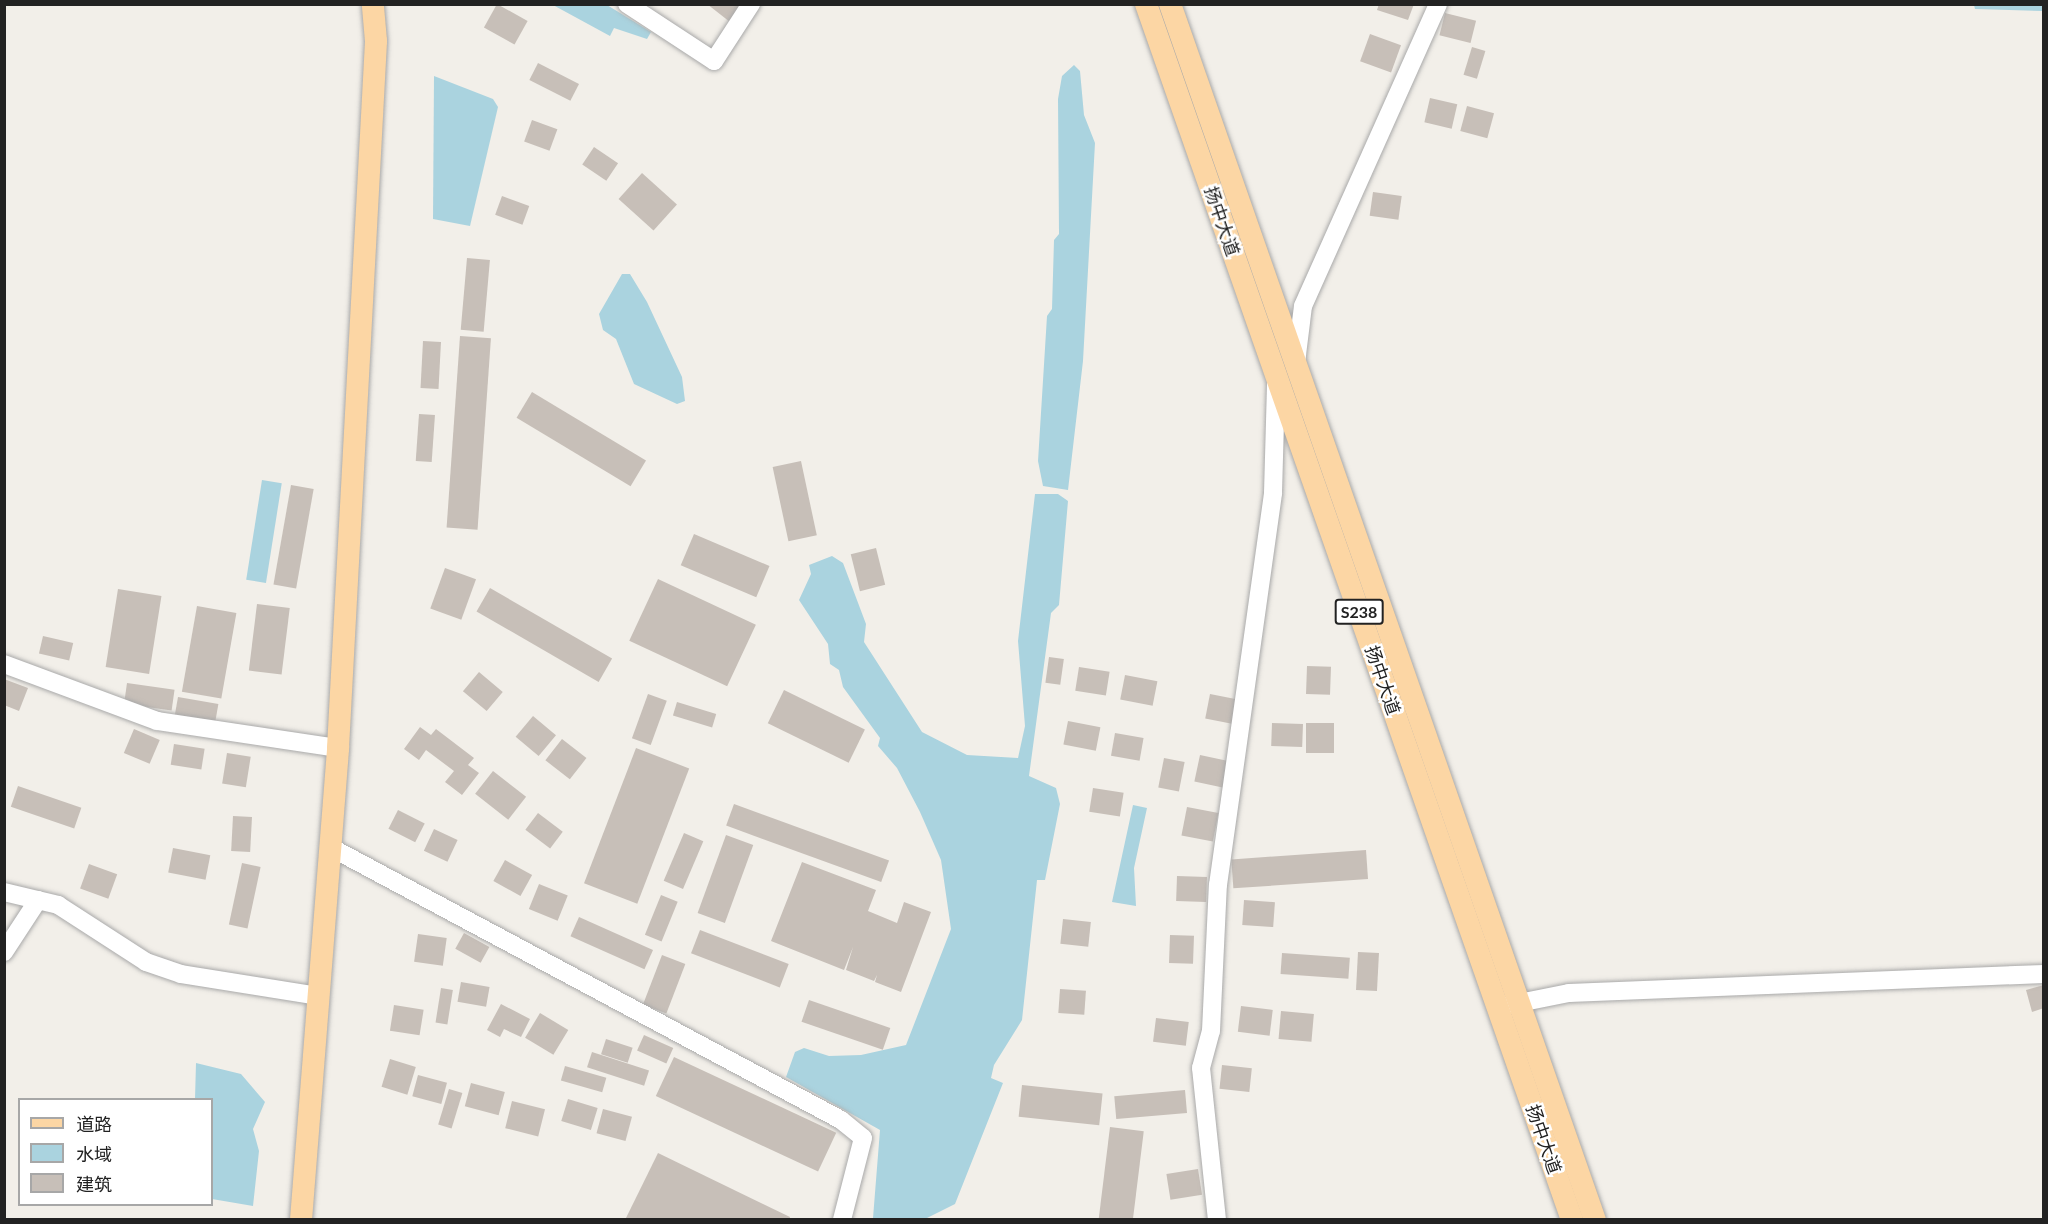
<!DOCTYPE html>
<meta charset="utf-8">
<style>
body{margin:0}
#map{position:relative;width:2048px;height:1224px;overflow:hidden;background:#f2efe9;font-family:Lato,"Noto Sans SC",sans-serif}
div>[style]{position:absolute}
.water>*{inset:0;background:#aad3df;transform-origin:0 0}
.building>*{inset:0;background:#c7bfb8;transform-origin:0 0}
.roads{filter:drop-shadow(0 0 2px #a9a9a9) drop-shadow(0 0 2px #a9a9a9)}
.minor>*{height:18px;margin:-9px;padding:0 9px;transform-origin:9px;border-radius:9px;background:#fff}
.major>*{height:22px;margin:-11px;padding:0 11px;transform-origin:11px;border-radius:11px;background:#fcd6a4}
span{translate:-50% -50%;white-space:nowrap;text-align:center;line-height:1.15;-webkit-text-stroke:5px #fff;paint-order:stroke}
.shield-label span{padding:2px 4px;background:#fff;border:2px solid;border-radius:4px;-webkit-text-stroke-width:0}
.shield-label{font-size:16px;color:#222;font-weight:700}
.street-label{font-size:18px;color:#222}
.frame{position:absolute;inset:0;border:6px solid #222;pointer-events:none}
.legend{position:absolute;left:18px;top:1098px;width:195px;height:108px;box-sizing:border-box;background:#fff;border:2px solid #a7a7a7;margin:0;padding:8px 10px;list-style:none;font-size:18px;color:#222}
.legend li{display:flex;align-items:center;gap:12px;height:30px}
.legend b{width:30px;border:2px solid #a7a7a7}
</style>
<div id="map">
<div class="water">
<i style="clip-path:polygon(553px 5px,607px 5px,651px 32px,647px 39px,614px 28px,610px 36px)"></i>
<i style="clip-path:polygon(1974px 5px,2043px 5px,2043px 11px,1975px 9px)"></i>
<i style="clip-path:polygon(1074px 65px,1080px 71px,1084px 115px,1095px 143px,1083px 361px,1068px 490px,1043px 486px,1038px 461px,1047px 316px,1052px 309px,1054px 240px,1059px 234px,1058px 99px,1062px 76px)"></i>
<i style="clip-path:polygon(434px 76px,493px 99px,498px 107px,470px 226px,433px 219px)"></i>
<i style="clip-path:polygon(622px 274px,630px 274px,647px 302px,682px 377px,685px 401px,677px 404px,634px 384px,616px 339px,603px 330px,599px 314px)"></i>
<i style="left:262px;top:480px;width:20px;height:101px;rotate:9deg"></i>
<i style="clip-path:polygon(1035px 494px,1058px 494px,1068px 501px,1059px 605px,1051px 613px,1029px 776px,1056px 788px,1060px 804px,1045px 880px,1037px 880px,1022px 1020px,994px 1065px,991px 1078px,1003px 1083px,955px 1204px,925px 1219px,873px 1218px,880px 1130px,786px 1077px,795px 1052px,804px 1048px,829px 1056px,861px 1055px,906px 1045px,951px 929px,941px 860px,920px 812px,897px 768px,878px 746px,880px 738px,843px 687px,839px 670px,830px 664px,828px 644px,799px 600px,811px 574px,809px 565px,832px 556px,843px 563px,866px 624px,864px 642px,922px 732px,967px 755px,1018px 758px,1025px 726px,1018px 641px)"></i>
<i style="clip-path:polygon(1133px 805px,1147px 808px,1134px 868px,1136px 906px,1112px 902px)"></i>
<i style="clip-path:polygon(196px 1063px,241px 1074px,265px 1102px,253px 1129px,259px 1151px,253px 1206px,212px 1199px,212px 1100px,195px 1099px)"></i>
</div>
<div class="building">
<i style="left:497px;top:4px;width:35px;height:27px;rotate:29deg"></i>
<i style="clip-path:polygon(707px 4px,742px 4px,730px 22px)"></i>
<i style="clip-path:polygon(1379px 4px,1414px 4px,1408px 20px,1377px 10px)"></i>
<i style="left:1445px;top:13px;width:32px;height:23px;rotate:14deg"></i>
<i style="left:1370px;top:34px;width:33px;height:29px;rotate:20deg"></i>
<i style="left:1472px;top:47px;width:14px;height:29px;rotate:17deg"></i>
<i style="left:538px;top:63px;width:46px;height:19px;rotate:27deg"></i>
<i style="left:1430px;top:98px;width:28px;height:25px;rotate:13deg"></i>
<i style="left:1467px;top:106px;width:28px;height:26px;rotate:15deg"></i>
<i style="left:532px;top:120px;width:27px;height:23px;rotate:20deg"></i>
<i style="left:594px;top:147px;width:29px;height:21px;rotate:34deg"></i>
<i style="left:642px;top:173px;width:47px;height:35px;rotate:42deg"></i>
<i style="left:1373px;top:192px;width:29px;height:24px;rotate:8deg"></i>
<i style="left:502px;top:196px;width:29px;height:20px;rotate:20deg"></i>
<i style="left:467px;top:258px;width:23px;height:72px;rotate:5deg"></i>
<i style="left:460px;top:336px;width:31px;height:192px;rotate:4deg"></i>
<i style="left:423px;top:341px;width:18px;height:47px;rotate:3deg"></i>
<i style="left:532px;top:392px;width:133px;height:30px;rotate:31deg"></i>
<i style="left:419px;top:414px;width:16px;height:47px;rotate:4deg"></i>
<i style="left:801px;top:461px;width:76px;height:29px;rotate:78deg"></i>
<i style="left:291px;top:485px;width:23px;height:101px;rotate:10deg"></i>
<i style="left:694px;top:534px;width:82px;height:34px;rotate:23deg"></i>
<i style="left:876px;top:548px;width:38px;height:26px;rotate:76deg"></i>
<i style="left:445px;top:568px;width:33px;height:43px;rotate:20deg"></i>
<i style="left:658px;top:579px;width:108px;height:68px;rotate:25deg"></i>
<i style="left:490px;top:588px;width:141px;height:27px;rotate:30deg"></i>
<i style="left:118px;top:589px;width:44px;height:79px;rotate:9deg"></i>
<i style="left:257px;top:604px;width:33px;height:67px;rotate:7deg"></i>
<i style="left:197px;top:606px;width:40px;height:87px;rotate:10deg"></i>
<i style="left:43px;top:636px;width:31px;height:18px;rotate:13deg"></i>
<i style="left:1049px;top:657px;width:15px;height:26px;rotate:8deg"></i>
<i style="left:1307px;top:666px;width:24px;height:28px;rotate:2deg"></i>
<i style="left:1079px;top:667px;width:31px;height:24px;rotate:9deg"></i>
<i style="left:479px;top:672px;width:31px;height:25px;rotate:40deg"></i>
<i style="left:1125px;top:675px;width:33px;height:25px;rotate:11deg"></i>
<i style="clip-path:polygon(4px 679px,28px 688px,19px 711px,4px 705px)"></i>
<i style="left:127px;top:683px;width:48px;height:21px;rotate:8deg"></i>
<i style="left:784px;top:690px;width:90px;height:37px;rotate:26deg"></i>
<i style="left:648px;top:694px;width:20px;height:47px;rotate:20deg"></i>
<i style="left:1210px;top:694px;width:31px;height:25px;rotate:11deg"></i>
<i style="left:178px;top:697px;width:41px;height:19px;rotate:10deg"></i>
<i style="left:677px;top:702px;width:41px;height:14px;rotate:17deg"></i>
<i style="left:533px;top:716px;width:30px;height:27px;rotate:40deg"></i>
<i style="left:1068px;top:721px;width:33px;height:24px;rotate:11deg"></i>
<i style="left:1272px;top:723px;width:31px;height:23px;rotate:2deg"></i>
<i style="left:1306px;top:723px;width:28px;height:30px"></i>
<i style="clip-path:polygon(420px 727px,431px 735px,436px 729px,474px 758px,468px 765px,479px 773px,462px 795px,445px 782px,454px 771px,426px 750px,419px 760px,404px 749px)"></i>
<i style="left:134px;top:729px;width:28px;height:26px;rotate:23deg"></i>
<i style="left:1115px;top:733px;width:29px;height:23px;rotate:10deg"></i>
<i style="left:562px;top:739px;width:31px;height:27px;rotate:38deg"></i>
<i style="left:174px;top:744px;width:31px;height:21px;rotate:9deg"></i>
<i style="left:636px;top:748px;width:57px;height:145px;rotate:21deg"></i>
<i style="left:227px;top:753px;width:24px;height:31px;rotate:9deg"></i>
<i style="left:1200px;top:755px;width:30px;height:27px;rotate:12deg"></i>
<i style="left:1164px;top:758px;width:21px;height:30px;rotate:11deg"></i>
<i style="left:493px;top:771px;width:42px;height:29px;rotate:38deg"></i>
<i style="left:18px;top:786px;width:67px;height:22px;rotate:19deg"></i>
<i style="left:1093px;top:788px;width:31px;height:24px;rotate:9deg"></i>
<i style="left:734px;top:804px;width:165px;height:23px;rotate:20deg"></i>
<i style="left:1187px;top:807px;width:32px;height:29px;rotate:11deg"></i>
<i style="left:398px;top:810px;width:30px;height:21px;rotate:27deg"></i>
<i style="left:538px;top:813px;width:31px;height:21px;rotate:37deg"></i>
<i style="left:233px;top:816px;width:19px;height:35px;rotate:3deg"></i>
<i style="left:434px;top:829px;width:26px;height:24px;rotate:25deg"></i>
<i style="left:684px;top:833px;width:21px;height:52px;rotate:23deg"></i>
<i style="left:726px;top:835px;width:29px;height:83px;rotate:20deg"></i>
<i style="left:173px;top:848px;width:38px;height:25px;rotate:11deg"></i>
<i style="left:1366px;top:850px;width:29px;height:135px;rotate:86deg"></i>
<i style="left:505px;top:860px;width:31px;height:24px;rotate:29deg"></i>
<i style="clip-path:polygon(802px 862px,876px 890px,868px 911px,897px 923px,904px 902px,931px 912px,901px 992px,875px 982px,877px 975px,874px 981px,846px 970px,853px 947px,844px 970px,771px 941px)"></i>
<i style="left:242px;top:863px;width:19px;height:63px;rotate:12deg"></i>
<i style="left:89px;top:864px;width:30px;height:26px;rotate:20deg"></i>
<i style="left:1177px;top:876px;width:30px;height:25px;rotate:2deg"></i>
<i style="left:539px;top:884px;width:31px;height:27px;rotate:22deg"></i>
<i style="left:661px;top:895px;width:18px;height:43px;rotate:22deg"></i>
<i style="left:1244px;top:900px;width:31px;height:25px;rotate:4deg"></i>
<i style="left:579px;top:917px;width:81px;height:21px;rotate:24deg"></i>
<i style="left:1063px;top:919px;width:28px;height:25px;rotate:6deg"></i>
<i style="left:700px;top:930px;width:95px;height:25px;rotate:21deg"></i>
<i style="left:464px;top:933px;width:29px;height:18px;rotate:29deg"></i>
<i style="left:418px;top:934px;width:29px;height:28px;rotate:8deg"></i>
<i style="left:1170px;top:935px;width:24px;height:28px;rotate:2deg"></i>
<i style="left:1358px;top:952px;width:21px;height:38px;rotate:3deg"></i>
<i style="left:1282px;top:953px;width:68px;height:21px;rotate:4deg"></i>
<i style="left:662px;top:955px;width:25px;height:53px;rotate:21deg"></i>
<i style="left:461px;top:982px;width:29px;height:20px;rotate:10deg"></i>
<i style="clip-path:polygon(2044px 985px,2044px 1008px,2032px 1012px,2026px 990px)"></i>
<i style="left:441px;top:988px;width:12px;height:35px;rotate:9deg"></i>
<i style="left:1060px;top:989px;width:26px;height:24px;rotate:4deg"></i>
<i style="left:809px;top:1000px;width:86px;height:23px;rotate:19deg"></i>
<i style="clip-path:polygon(501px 1004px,530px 1019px,521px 1037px,504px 1029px,500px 1037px,487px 1030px)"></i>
<i style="left:394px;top:1005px;width:30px;height:26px;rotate:9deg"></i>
<i style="left:1241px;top:1006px;width:32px;height:26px;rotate:7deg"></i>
<i style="left:1281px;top:1011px;width:33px;height:28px;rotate:5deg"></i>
<i style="left:540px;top:1013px;width:33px;height:29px;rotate:31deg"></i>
<i style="left:1156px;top:1018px;width:33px;height:24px;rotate:7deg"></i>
<i style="left:644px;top:1035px;width:32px;height:17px;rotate:24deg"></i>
<i style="left:606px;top:1039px;width:28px;height:16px;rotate:18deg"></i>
<i style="left:592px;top:1052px;width:60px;height:16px;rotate:18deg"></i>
<i style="left:674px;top:1057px;width:179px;height:43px;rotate:25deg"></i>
<i style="left:390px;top:1059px;width:27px;height:29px;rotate:17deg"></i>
<i style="left:1222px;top:1065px;width:30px;height:24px;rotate:6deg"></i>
<i style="left:565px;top:1066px;width:43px;height:15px;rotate:16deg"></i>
<i style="left:418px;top:1075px;width:30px;height:22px;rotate:15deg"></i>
<i style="left:471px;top:1083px;width:35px;height:24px;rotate:15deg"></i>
<i style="left:1022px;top:1085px;width:81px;height:32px;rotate:6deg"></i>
<i style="left:449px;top:1089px;width:14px;height:37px;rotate:17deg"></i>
<i style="left:1185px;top:1090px;width:23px;height:71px;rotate:85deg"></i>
<i style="left:568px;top:1099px;width:31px;height:23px;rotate:17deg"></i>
<i style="left:512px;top:1101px;width:34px;height:28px;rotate:14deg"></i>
<i style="left:603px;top:1109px;width:30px;height:25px;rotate:15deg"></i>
<i style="left:1110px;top:1127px;width:34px;height:94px;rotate:7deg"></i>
<i style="clip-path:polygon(658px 1153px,790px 1217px,789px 1220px,625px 1220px)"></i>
<i style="left:1198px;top:1169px;width:26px;height:32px;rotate:81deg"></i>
</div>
<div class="roads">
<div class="minor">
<i style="left:627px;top:4px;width:104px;rotate:33.2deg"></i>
<i style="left:714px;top:61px;width:68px;rotate:-57deg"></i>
<i style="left:1296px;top:363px;width:57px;rotate:-83deg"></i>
<i style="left:1303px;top:306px;width:331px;rotate:-65.9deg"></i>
<i style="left:4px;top:664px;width:163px;rotate:20.4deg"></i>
<i style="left:157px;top:721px;width:183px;rotate:8.5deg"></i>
<i style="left:330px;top:847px;width:579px;rotate:28.11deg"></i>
<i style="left:841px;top:1120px;width:28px;rotate:39deg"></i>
<i style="left:863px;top:1138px;width:85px;rotate:104.4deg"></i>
<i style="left:4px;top:892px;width:56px;rotate:13.5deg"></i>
<i style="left:58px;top:905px;width:105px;rotate:32.9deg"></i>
<i style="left:146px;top:962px;width:37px;rotate:19deg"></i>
<i style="left:181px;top:974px;width:139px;rotate:9.1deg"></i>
<i style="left:4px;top:952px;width:62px;rotate:-56.8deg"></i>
<i style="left:1509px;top:1005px;width:61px;rotate:-11.3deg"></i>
<i style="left:1569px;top:993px;width:475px;rotate:-2.3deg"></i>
<i style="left:1217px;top:1220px;width:153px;rotate:-96deg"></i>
<i style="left:1201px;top:1068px;width:38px;rotate:-75deg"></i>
<i style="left:1211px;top:1031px;width:146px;rotate:-87.3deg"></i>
<i style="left:1218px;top:885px;width:396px;rotate:-82deg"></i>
<i style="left:1273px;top:493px;width:109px;rotate:-88.4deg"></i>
</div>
<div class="major">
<i style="left:1146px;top:4px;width:1288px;rotate:70.69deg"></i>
<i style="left:1170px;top:4px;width:1288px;rotate:70.74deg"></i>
<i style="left:301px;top:1220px;width:473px;rotate:-85.5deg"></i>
<i style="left:338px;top:748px;width:708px;rotate:-86.92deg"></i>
<i style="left:376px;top:41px;width:37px;rotate:-95deg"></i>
</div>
</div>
<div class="shield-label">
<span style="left:1359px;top:612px">S238</span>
</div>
<div class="street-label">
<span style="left:1222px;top:221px;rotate:71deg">扬中大道</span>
<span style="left:1383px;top:680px;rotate:71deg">扬中大道</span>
<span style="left:1544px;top:1139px;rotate:71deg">扬中大道</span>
</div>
<div class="frame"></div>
<ul class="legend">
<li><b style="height:8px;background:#fcd6a4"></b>道路</li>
<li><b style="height:16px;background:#aad3df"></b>水域</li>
<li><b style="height:16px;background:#c7bfb8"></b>建筑</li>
</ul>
</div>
